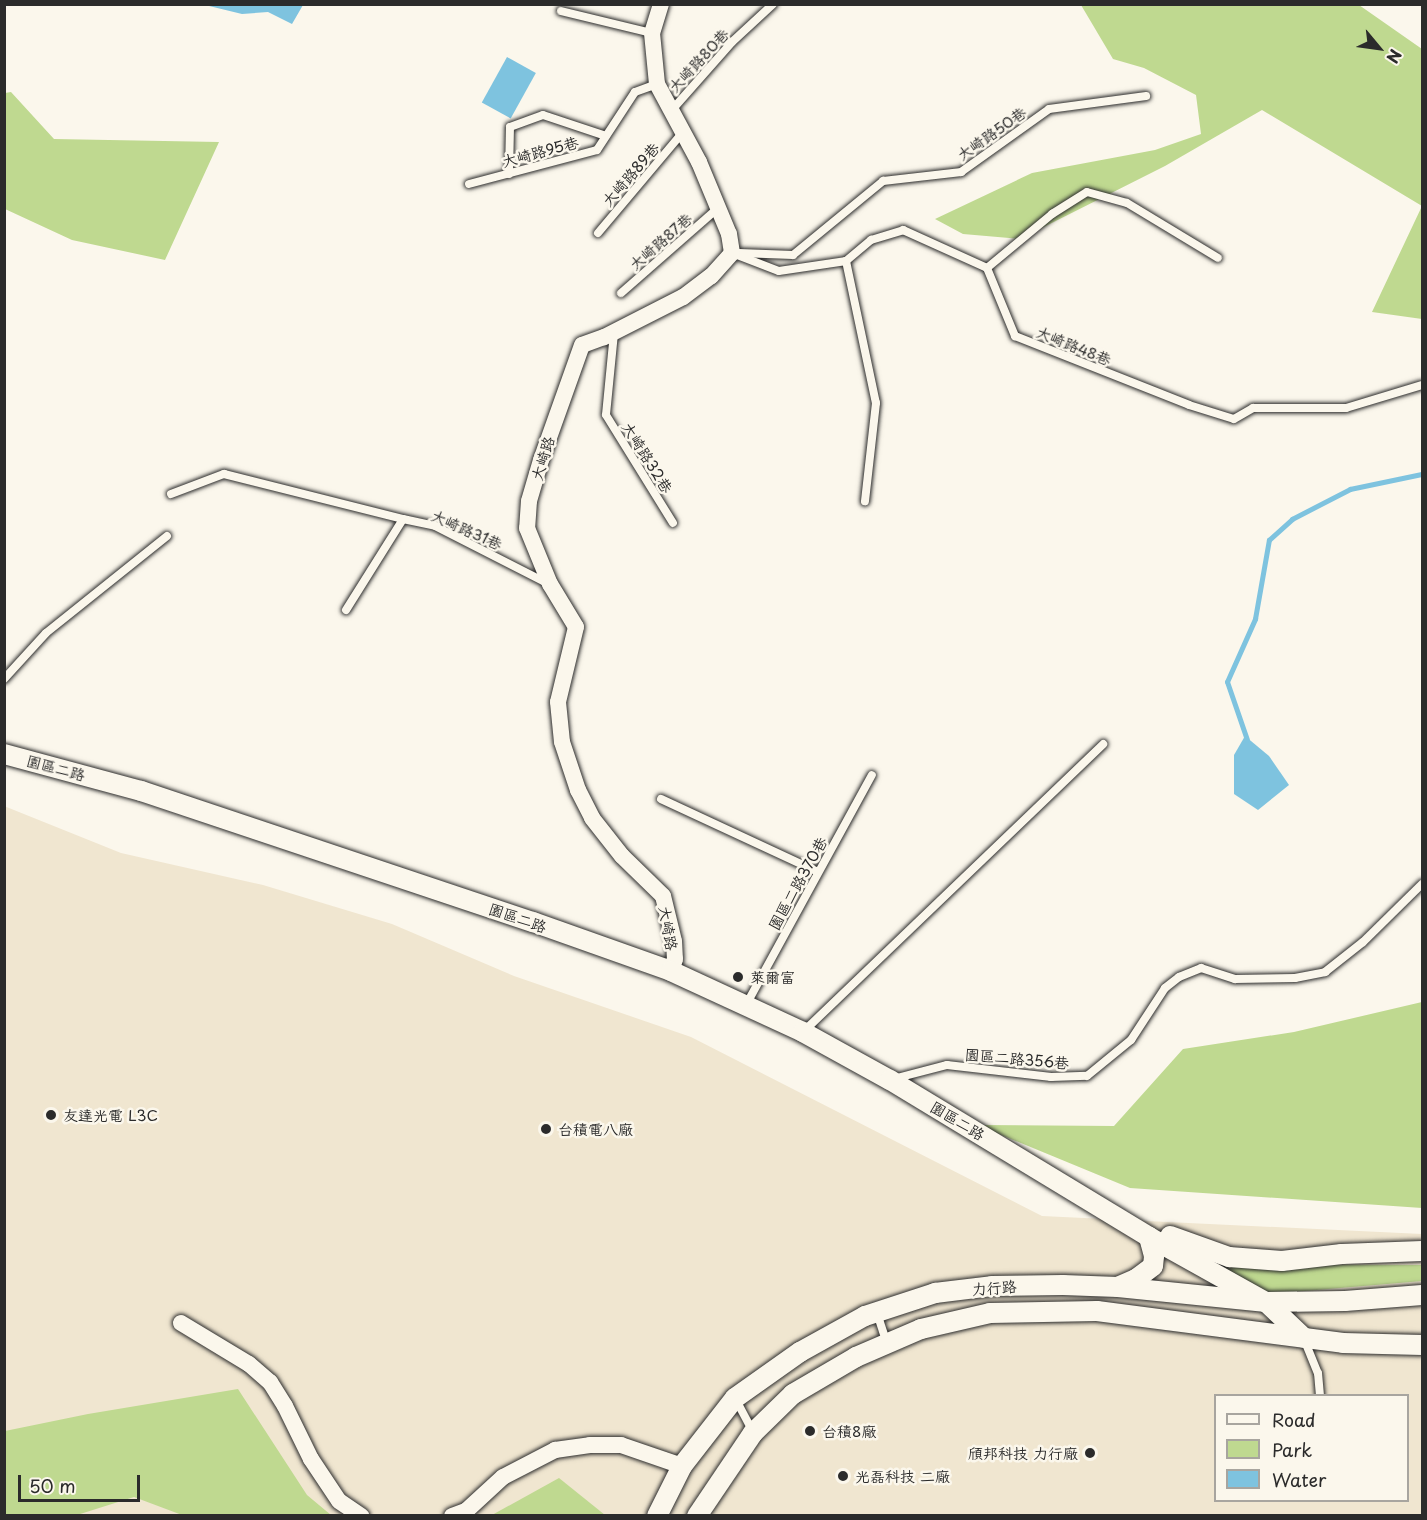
<!DOCTYPE html>
<meta charset="utf-8">
<style>
body{margin:0}
#map{position:relative;width:1427px;height:1520px;overflow:hidden;background:#fbf7ec;font-family:"Playpen Sans","LXGW WenKai TC",sans-serif}
div>[style]{position:absolute}
.built>*{inset:0;background:#f0e6d0}
.green>*{inset:0;background:#bfd990}
.water>*{inset:0;background:#7ec3df;transform-origin:0 0}
.stream>*{height:4.5px;margin:-2.25px;padding:0 2.25px;transform-origin:2.25px;border-radius:2.25px;background:#7ec3df}
.roads{filter:drop-shadow(0 0 2px #2b2b2b) drop-shadow(0 0 2px #2b2b2b)}
.service>*{height:8px;margin:-4px;padding:0 4px;transform-origin:4px;border-radius:4px;background:#fbf7ec}
.minor>*{height:16px;margin:-8px;padding:0 8px;transform-origin:8px;border-radius:8px;background:#fbf7ec}
.tertiary>*{height:20px;margin:-10px;padding:0 10px;transform-origin:10px;border-radius:10px;background:#fbf7ec}
.dots>*{width:16px;height:16px;translate:-50% -50%;box-sizing:border-box;border:3px solid #fbf7ec;border-radius:50%}
span{translate:-50% -50%;white-space:nowrap;text-align:center;line-height:1.15;-webkit-text-stroke:5px #fbf7ec;paint-order:stroke}
.street-label{font-size:15px;color:#2b2b2b}
.poi-label{font-size:15px;color:#2b2b2b}
.left{translate:0 -50%;text-align:left}
.right{translate:-100% -50%;text-align:right}
.frame{position:absolute;inset:0;border:6px solid #2b2b2b;pointer-events:none}
.legend{position:absolute;left:1214px;top:1394px;width:195px;height:108px;box-sizing:border-box;background:#fbf7ec;border:2px solid #a8a59f;margin:0;padding:8px 10px;list-style:none;font-size:18px;color:#2b2b2b}
.legend li{display:flex;align-items:center;gap:12px;height:30px}
.legend b{width:30px;border:2px solid #a8a59f}
.north{position:absolute;left:1349px;top:18px;width:60px;height:60px;-webkit-text-stroke:4px #fbf7ec;paint-order:stroke;rotate:119deg;font-size:16px;font-weight:700;line-height:24px;text-align:center;color:#2b2b2b}
.north::after{content:'';display:block;margin:auto;width:21px;height:27px;background:#2b2b2b;clip-path:polygon(50% 0,100% 100%,50% 72%,0 100%)}
.scale{position:absolute;left:18px;top:1475px;width:122px;height:27px;box-sizing:border-box;border:3px solid #2b2b2b;border-top:0;padding-left:8px;font-size:18px;line-height:21px;white-space:nowrap;color:#2b2b2b;-webkit-text-stroke:4px #fbf7ec;paint-order:stroke}
</style>
<div id="map">
<div class="built">
<i style="clip-path:polygon(evenodd,4px 806px,121px 853px,263px 885px,392px 924px,514px 976px,691px 1037px,1042px 1216px,1422px 1234px,1422px 1515px,5px 1515px,4px 806px,1216px 1396px,1408px 1396px,1408px 1500px,1216px 1500px,1216px 1396px)"></i>
</div>
<div class="green">
<i style="clip-path:polygon(1081px 5px,1359px 5px,1422px 49px,1422px 319px,1372px 312px,1422px 206px,1262px 110px,1165px 166px,1020px 239px,963px 234px,935px 219px,1032px 173px,1155px 150px,1201px 134px,1196px 95px,1144px 68px,1113px 59px)"></i>
<i style="clip-path:polygon(11px 92px,54px 139px,219px 142px,165px 260px,72px 240px,5px 209px,5px 93px)"></i>
<i style="clip-path:polygon(1422px 1002px,1422px 1208px,1130px 1188px,977px 1125px,1114px 1126px,1183px 1049px,1294px 1032px)"></i>
<i style="clip-path:polygon(1213px 1264px,1422px 1265px,1422px 1281px,1270px 1294px)"></i>
<i style="clip-path:polygon(238px 1389px,307px 1495px,331px 1515px,182px 1515px,134px 1497px,77px 1515px,5px 1514px,5px 1431px,88px 1414px)"></i>
<i style="clip-path:polygon(559px 1478px,605px 1515px,492px 1515px)"></i>
</div>
<div class="water">
<i style="clip-path:polygon(205px 5px,303px 5px,292px 24px,268px 12px,242px 14px)"></i>
<i style="left:507px;top:57px;width:33px;height:52px;rotate:29deg"></i>
<i style="clip-path:polygon(1245px 736px,1269px 756px,1289px 785px,1258px 810px,1234px 794px,1234px 755px)"></i>
</div>
<div class="stream">
<i style="left:1247px;top:740px;width:61px;rotate:-109deg"></i>
<i style="left:1227px;top:682px;width:69px;rotate:-66deg"></i>
<i style="left:1255px;top:619px;width:80px;rotate:-80deg"></i>
<i style="left:1269px;top:540px;width:31px;rotate:-42deg"></i>
<i style="left:1292px;top:519px;width:65px;rotate:-27.3deg"></i>
<i style="left:1350px;top:489px;width:74px;rotate:-11.8deg"></i>
</div>
<div class="roads">
<div class="service">
<i style="left:561px;top:11px;width:94px;rotate:13.6deg"></i>
<i style="left:671px;top:111px;width:92px;rotate:-48.5deg"></i>
<i style="left:732px;top:42px;width:56px;rotate:-42.8deg"></i>
<i style="left:509px;top:174px;width:47px;rotate:-88.8deg"></i>
<i style="left:510px;top:127px;width:35px;rotate:-20deg"></i>
<i style="left:543px;top:115px;width:66px;rotate:18.4deg"></i>
<i style="left:469px;top:184px;width:132px;rotate:-14.9deg"></i>
<i style="left:597px;top:150px;width:69px;rotate:-56.8deg"></i>
<i style="left:635px;top:92px;width:23px;rotate:-20deg"></i>
<i style="left:598px;top:233px;width:132px;rotate:-49.9deg"></i>
<i style="left:732px;top:253px;width:50px;rotate:21deg"></i>
<i style="left:779px;top:271px;width:68px;rotate:-8.5deg"></i>
<i style="left:846px;top:261px;width:33px;rotate:-40deg"></i>
<i style="left:871px;top:240px;width:34px;rotate:-17deg"></i>
<i style="left:903px;top:230px;width:92px;rotate:24.3deg"></i>
<i style="left:987px;top:268px;width:74px;rotate:67.6deg"></i>
<i style="left:1015px;top:336px;width:187px;rotate:21.6deg"></i>
<i style="left:1189px;top:405px;width:47px;rotate:17.3deg"></i>
<i style="left:1234px;top:419px;width:22px;rotate:-30deg"></i>
<i style="left:1253px;top:408px;width:93px"></i>
<i style="left:1346px;top:408px;width:79px;rotate:-16.8deg"></i>
<i style="left:739px;top:253px;width:54px;rotate:2.1deg"></i>
<i style="left:793px;top:255px;width:117px;rotate:-39.4deg"></i>
<i style="left:883px;top:181px;width:79px;rotate:-6.6deg"></i>
<i style="left:961px;top:172px;width:108px;rotate:-35.6deg"></i>
<i style="left:1049px;top:109px;width:98px;rotate:-7.6deg"></i>
<i style="left:846px;top:261px;width:145px;rotate:78.1deg"></i>
<i style="left:876px;top:403px;width:99px;rotate:96.4deg"></i>
<i style="left:987px;top:268px;width:85px;rotate:-39.7deg"></i>
<i style="left:1052px;top:214px;width:41px;rotate:-32.2deg"></i>
<i style="left:1087px;top:192px;width:41px;rotate:15.4deg"></i>
<i style="left:1127px;top:203px;width:106px;rotate:31.1deg"></i>
<i style="left:621px;top:293px;width:128px;rotate:-41.2deg"></i>
<i style="left:614px;top:333px;width:82px;rotate:95.6deg"></i>
<i style="left:606px;top:415px;width:127px;rotate:58.2deg"></i>
<i style="left:171px;top:494px;width:57px;rotate:-20.7deg"></i>
<i style="left:224px;top:474px;width:185px;rotate:14.1deg"></i>
<i style="left:346px;top:610px;width:107px;rotate:-57.9deg"></i>
<i style="left:403px;top:519px;width:33px;rotate:12deg"></i>
<i style="left:435px;top:526px;width:126px;rotate:27deg"></i>
<i style="left:4px;top:679px;width:62px;rotate:-47.6deg"></i>
<i style="left:46px;top:633px;width:155px;rotate:-38.7deg"></i>
<i style="left:661px;top:799px;width:173px;rotate:24.9deg"></i>
<i style="left:746px;top:1005px;width:262px;rotate:-61.3deg"></i>
<i style="left:803px;top:1032px;width:416px;rotate:-43.8deg"></i>
<i style="left:893px;top:1079px;width:56px;rotate:-14.5deg"></i>
<i style="left:947px;top:1065px;width:105px;rotate:6.6deg"></i>
<i style="left:1051px;top:1077px;width:36px;rotate:-2deg"></i>
<i style="left:1087px;top:1076px;width:57px;rotate:-39.3deg"></i>
<i style="left:1131px;top:1040px;width:62px;rotate:-56.8deg"></i>
<i style="left:1165px;top:988px;width:18px;rotate:-38deg"></i>
<i style="left:1179px;top:977px;width:24px;rotate:-22deg"></i>
<i style="left:1201px;top:968px;width:36px;rotate:18deg"></i>
<i style="left:1235px;top:979px;width:60px;rotate:-1deg"></i>
<i style="left:1295px;top:978px;width:31px;rotate:-11deg"></i>
<i style="left:1325px;top:972px;width:48px;rotate:-38.3deg"></i>
<i style="left:1363px;top:942px;width:83px;rotate:-44.5deg"></i>
<i style="left:877px;top:1313px;width:32px;rotate:72deg"></i>
<i style="left:1304px;top:1339px;width:37px;rotate:68deg"></i>
<i style="left:1318px;top:1373px;width:23px;rotate:85deg"></i>
<i style="left:735px;top:1398px;width:38px;rotate:62deg"></i>
</div>
<div class="minor">
<i style="left:661px;top:4px;width:30px;rotate:107deg"></i>
<i style="left:652px;top:33px;width:51px;rotate:84.4deg"></i>
<i style="left:657px;top:84px;width:89px;rotate:61.7deg"></i>
<i style="left:699px;top:162px;width:78px;rotate:67.4deg"></i>
<i style="left:729px;top:234px;width:19px;rotate:81deg"></i>
<i style="left:732px;top:253px;width:31px;rotate:132deg"></i>
<i style="left:711px;top:276px;width:35px;rotate:143deg"></i>
<i style="left:683px;top:297px;width:89px;rotate:153.1deg"></i>
<i style="left:604px;top:337px;width:23px;rotate:160deg"></i>
<i style="left:582px;top:345px;width:122px;rotate:109.6deg"></i>
<i style="left:541px;top:460px;width:43px;rotate:106.3deg"></i>
<i style="left:529px;top:501px;width:27px;rotate:94deg"></i>
<i style="left:527px;top:528px;width:61px;rotate:67.7deg"></i>
<i style="left:550px;top:584px;width:50px;rotate:58.8deg"></i>
<i style="left:576px;top:627px;width:77px;rotate:103.5deg"></i>
<i style="left:558px;top:702px;width:40px;rotate:84.3deg"></i>
<i style="left:562px;top:742px;width:51px;rotate:71.6deg"></i>
<i style="left:578px;top:790px;width:31px;rotate:63deg"></i>
<i style="left:592px;top:818px;width:48px;rotate:51.7deg"></i>
<i style="left:622px;top:856px;width:57px;rotate:44.3deg"></i>
<i style="left:663px;top:896px;width:46px;rotate:76.3deg"></i>
<i style="left:674px;top:941px;width:18px;rotate:87deg"></i>
<i style="left:675px;top:959px;width:13px;rotate:108deg"></i>
<i style="left:181px;top:1323px;width:79px;rotate:31.1deg"></i>
<i style="left:249px;top:1364px;width:28px;rotate:41deg"></i>
<i style="left:270px;top:1382px;width:28px;rotate:58deg"></i>
<i style="left:285px;top:1406px;width:59px;rotate:63.9deg"></i>
<i style="left:311px;top:1459px;width:50px;rotate:56.3deg"></i>
<i style="left:339px;top:1501px;width:27px;rotate:34deg"></i>
<i style="left:452px;top:1516px;width:15px;rotate:-20deg"></i>
<i style="left:466px;top:1511px;width:50px;rotate:-42.6deg"></i>
<i style="left:503px;top:1477px;width:59px;rotate:-27.4deg"></i>
<i style="left:555px;top:1450px;width:35px;rotate:-8deg"></i>
<i style="left:590px;top:1445px;width:31px"></i>
<i style="left:621px;top:1445px;width:65px;rotate:19deg"></i>
</div>
<div class="tertiary">
<i style="left:4px;top:754px;width:142px;rotate:15.1deg"></i>
<i style="left:141px;top:791px;width:413px;rotate:18.5deg"></i>
<i style="left:533px;top:922px;width:146px;rotate:19.5deg"></i>
<i style="left:671px;top:971px;width:145px;rotate:24.8deg"></i>
<i style="left:803px;top:1032px;width:99px;rotate:28.9deg"></i>
<i style="left:890px;top:1080px;width:303px;rotate:31.2deg"></i>
<i style="left:1149px;top:1237px;width:134px;rotate:29.1deg"></i>
<i style="left:1266px;top:1302px;width:52px;rotate:43.5deg"></i>
<i style="left:1170px;top:1236px;width:63px;rotate:19.6deg"></i>
<i style="left:1229px;top:1257px;width:53px;rotate:4.3deg"></i>
<i style="left:1282px;top:1261px;width:60px;rotate:-6.7deg"></i>
<i style="left:1342px;top:1254px;width:80px;rotate:-2.1deg"></i>
<i style="left:1120px;top:1286px;width:17px;rotate:-24deg"></i>
<i style="left:1136px;top:1279px;width:21px;rotate:-37deg"></i>
<i style="left:1153px;top:1266px;width:10px;rotate:-84deg"></i>
<i style="left:1154px;top:1256px;width:20px;rotate:-105deg"></i>
<i style="left:657px;top:1516px;width:56px;rotate:-63.4deg"></i>
<i style="left:682px;top:1466px;width:86px;rotate:-52.1deg"></i>
<i style="left:735px;top:1398px;width:80px;rotate:-35.3deg"></i>
<i style="left:800px;top:1352px;width:74px;rotate:-29deg"></i>
<i style="left:865px;top:1316px;width:74px;rotate:-18.2deg"></i>
<i style="left:935px;top:1293px;width:57px;rotate:-7deg"></i>
<i style="left:992px;top:1286px;width:71px;rotate:-0.8deg"></i>
<i style="left:1063px;top:1285px;width:55px;rotate:2.1deg"></i>
<i style="left:1118px;top:1287px;width:149px;rotate:5.8deg"></i>
<i style="left:1266px;top:1302px;width:79px;rotate:-0.7deg"></i>
<i style="left:1345px;top:1301px;width:77px;rotate:-4.5deg"></i>
<i style="left:697px;top:1516px;width:100px;rotate:-56deg"></i>
<i style="left:753px;top:1433px;width:56px;rotate:-44.3deg"></i>
<i style="left:793px;top:1394px;width:73px;rotate:-30.4deg"></i>
<i style="left:856px;top:1357px;width:71px;rotate:-23.3deg"></i>
<i style="left:921px;top:1329px;width:71px;rotate:-13.1deg"></i>
<i style="left:990px;top:1313px;width:107px;rotate:-1.1deg"></i>
<i style="left:1097px;top:1311px;width:248px;rotate:7.4deg"></i>
<i style="left:1343px;top:1343px;width:79px;rotate:1.5deg"></i>
</div>
</div>
<div class="dots">
<i style="left:738px;top:977px;background:#2b2b2b"></i>
<i style="left:51px;top:1115px;background:#2b2b2b"></i>
<i style="left:546px;top:1129px;background:#2b2b2b"></i>
<i style="left:810px;top:1431px;background:#2b2b2b"></i>
<i style="left:1090px;top:1453px;background:#2b2b2b"></i>
<i style="left:843px;top:1476px;background:#2b2b2b"></i>
</div>
<div class="street-label">
<span style="left:698px;top:60px;rotate:-47deg">大崎路80巷</span>
<span style="left:991px;top:133px;rotate:-35deg">大崎路50巷</span>
<span style="left:540px;top:151px;rotate:-15deg">大崎路95巷</span>
<span style="left:630px;top:174px;rotate:-49deg">大崎路89巷</span>
<span style="left:660px;top:241px;rotate:-41deg">大崎路87巷</span>
<span style="left:1074px;top:345px;rotate:22deg">大崎路48巷</span>
<span style="left:648px;top:457px;rotate:58deg">大崎路32巷</span>
<span style="left:542px;top:458px;rotate:-73deg">大崎路</span>
<span style="left:467px;top:529px;rotate:24deg">大崎路31巷</span>
<span style="left:56px;top:767px;rotate:15deg">園區二路</span>
<span style="left:797px;top:883px;rotate:-61deg">園區二路370巷</span>
<span style="left:518px;top:917px;rotate:19deg">園區二路</span>
<span style="left:669px;top:928px;rotate:80deg">大崎路</span>
<span style="left:1017px;top:1058px;rotate:5deg">園區二路356巷</span>
<span style="left:958px;top:1120px;rotate:31deg">園區二路</span>
<span style="left:994px;top:1287px;rotate:-4deg">力行路</span>
</div>
<div class="poi-label">
<span class="left" style="left:750px;top:977px">萊爾富</span>
<span class="left" style="left:63px;top:1115px">友達光電 L3C</span>
<span class="left" style="left:558px;top:1129px">台積電八廠</span>
<span class="left" style="left:822px;top:1431px">台積8廠</span>
<span class="right" style="left:1078px;top:1453px">頎邦科技 力行廠</span>
<span class="left" style="left:855px;top:1476px">光磊科技 二廠</span>
</div>
<div class="frame"></div>
<ul class="legend">
<li><b style="height:8px;background:#fbf7ec"></b>Road</li>
<li><b style="height:16px;background:#bfd990"></b>Park</li>
<li><b style="height:16px;background:#7ec3df"></b>Water</li>
</ul>
<div class="north">N</div>
<div class="scale">50 m</div>
</div>
